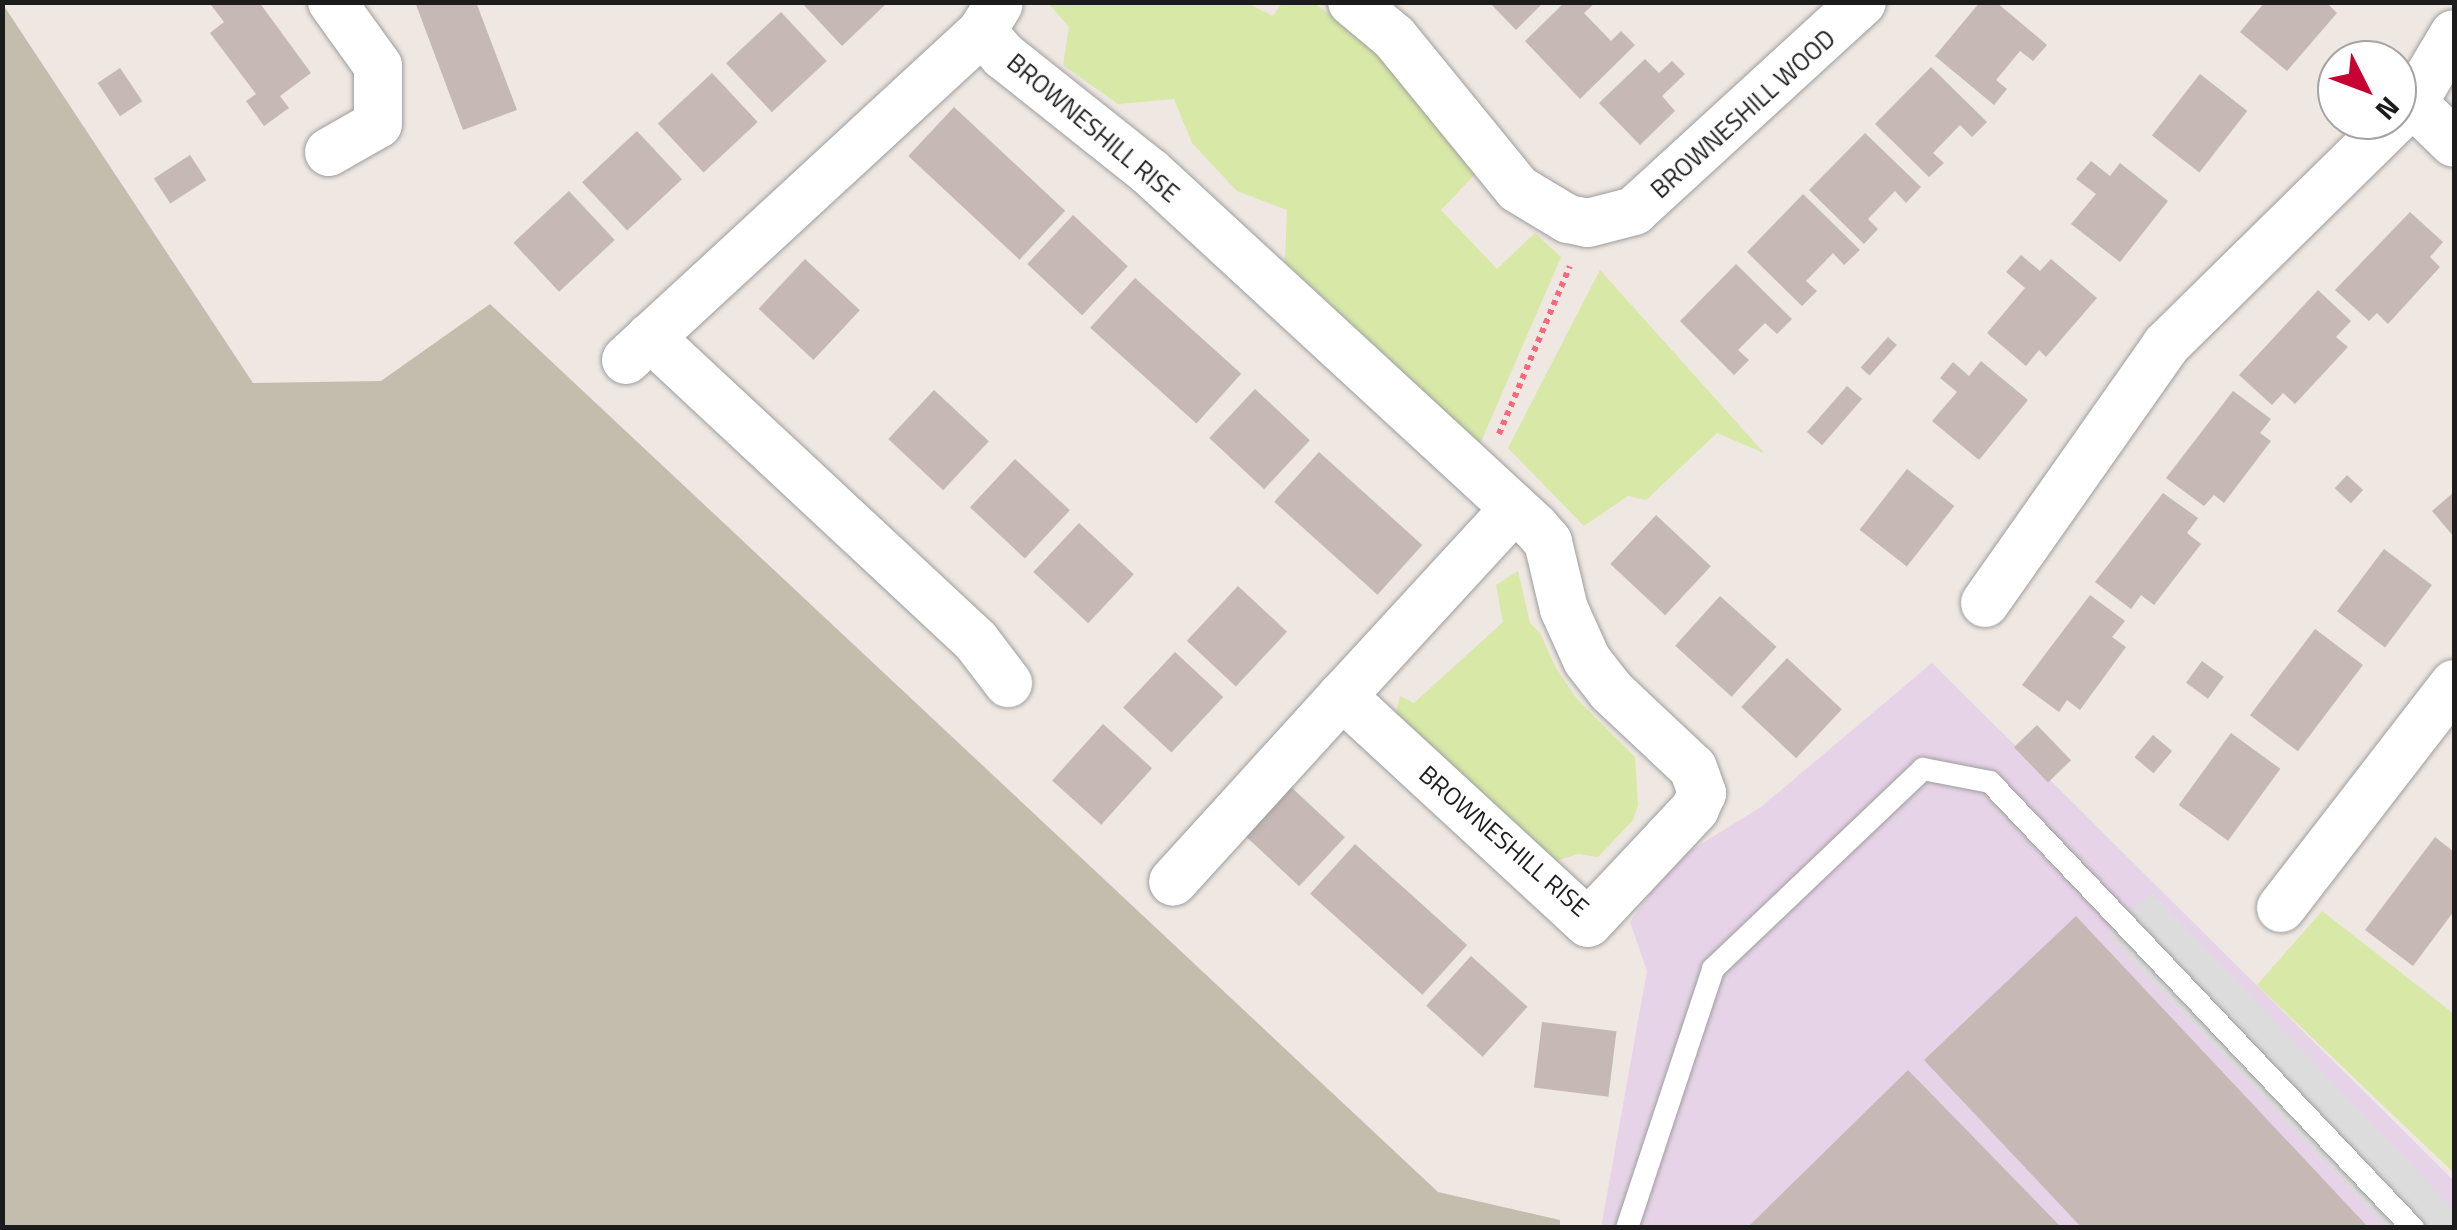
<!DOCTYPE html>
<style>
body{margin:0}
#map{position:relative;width:2457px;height:1230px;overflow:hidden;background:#eee7e2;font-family:"Titillium Web",sans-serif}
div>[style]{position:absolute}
.industrial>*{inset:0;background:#e6d3e7}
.construction>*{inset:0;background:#c2bdad}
.grass>*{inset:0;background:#d7e8a7}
.parking>*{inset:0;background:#dcdcdc}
.building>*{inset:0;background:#c5b8b5;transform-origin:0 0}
.path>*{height:6px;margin-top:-3px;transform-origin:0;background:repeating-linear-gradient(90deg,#f9677c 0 5px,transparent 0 10px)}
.roads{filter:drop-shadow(0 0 2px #9d9d9d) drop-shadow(0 0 2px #9d9d9d)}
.service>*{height:22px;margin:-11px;padding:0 11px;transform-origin:11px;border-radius:11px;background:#fff}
.minor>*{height:48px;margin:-24px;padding:0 24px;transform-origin:24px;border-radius:24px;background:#fff}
span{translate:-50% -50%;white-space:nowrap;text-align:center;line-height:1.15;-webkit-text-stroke:8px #fff;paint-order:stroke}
.street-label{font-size:25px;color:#1c1c1c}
.frame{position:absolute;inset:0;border:5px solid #1c1c1c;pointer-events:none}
.north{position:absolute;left:2317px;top:40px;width:100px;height:100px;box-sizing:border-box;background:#fff;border:2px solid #a4a4a4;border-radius:50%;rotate:132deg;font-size:28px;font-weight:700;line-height:40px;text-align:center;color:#1c1c1c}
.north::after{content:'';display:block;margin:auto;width:35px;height:45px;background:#c70131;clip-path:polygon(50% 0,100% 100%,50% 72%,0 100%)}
</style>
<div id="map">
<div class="industrial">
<i style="clip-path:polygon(1932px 663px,2454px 1181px,2454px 1227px,1601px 1228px,1647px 971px,1630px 922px,1672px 862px,1761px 807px)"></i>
</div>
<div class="construction">
<i style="clip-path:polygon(2px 3px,253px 383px,381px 381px,490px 304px,1438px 1192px,1560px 1220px,1560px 1227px,3px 1227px)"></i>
</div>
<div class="grass">
<i style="clip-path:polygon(1245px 2px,1273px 16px,1282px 3px,1314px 3px,1393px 62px,1478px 171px,1441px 210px,1497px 269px,1535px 233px,1561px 257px,1480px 444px,1285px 262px,1287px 210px,1237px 191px,1192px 143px,1174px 99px,1118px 104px,1063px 65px,1069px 27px,1049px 4px)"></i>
<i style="clip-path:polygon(1600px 270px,1764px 453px,1717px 433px,1646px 500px,1628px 496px,1584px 526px,1508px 448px)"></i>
<i style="clip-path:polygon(1518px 571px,1530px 623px,1540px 633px,1556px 668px,1577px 699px,1635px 757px,1638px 805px,1633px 820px,1598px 857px,1578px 854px,1540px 866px,1394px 722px,1400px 696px,1414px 703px,1503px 622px,1496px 585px)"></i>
<i style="clip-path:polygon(2322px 911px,2454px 1014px,2454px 1173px,2257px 985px)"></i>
</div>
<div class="parking">
<i style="clip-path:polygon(2151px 892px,2454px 1210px,2454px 1218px,2445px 1227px,2387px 1227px,2108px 934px)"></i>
</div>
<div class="building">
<i style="clip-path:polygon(214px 2px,259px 2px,311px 73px,280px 96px,289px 108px,264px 126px,246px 101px,256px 94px,210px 33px,224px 22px,211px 5px)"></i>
<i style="clip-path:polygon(415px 2px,476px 2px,517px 110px,463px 130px)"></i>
<i style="clip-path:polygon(801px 2px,888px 2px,842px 46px)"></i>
<i style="clip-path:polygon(1489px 2px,1544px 2px,1516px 30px)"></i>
<i style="clip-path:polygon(1565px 2px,1596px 2px,1584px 13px,1611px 41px,1621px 31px,1635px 45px,1580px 99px,1525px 41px)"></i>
<i style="clip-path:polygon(1980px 2px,1996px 2px,2047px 45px,2033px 61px,2020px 51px,1996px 80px,2007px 89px,1994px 105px,1935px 56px)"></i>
<i style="clip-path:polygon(2265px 2px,2326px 2px,2337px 13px,2287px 71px,2240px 32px)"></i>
<i style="left:781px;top:12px;width:67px;height:75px;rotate:47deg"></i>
<i style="clip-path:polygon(1645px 59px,1659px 73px,1672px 61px,1685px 74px,1662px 96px,1675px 111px,1640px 145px,1599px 103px)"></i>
<i style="clip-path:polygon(1931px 67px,1987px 122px,1972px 137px,1960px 125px,1933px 153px,1944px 163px,1929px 177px,1875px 124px)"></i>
<i style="left:120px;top:68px;width:40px;height:27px;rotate:56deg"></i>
<i style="left:712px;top:73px;width:67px;height:74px;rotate:47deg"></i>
<i style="left:2200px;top:74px;width:60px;height:78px;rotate:38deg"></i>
<i style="left:954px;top:107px;width:152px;height:67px;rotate:43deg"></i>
<i style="left:637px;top:131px;width:66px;height:75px;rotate:47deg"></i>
<i style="clip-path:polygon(1865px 133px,1921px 187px,1906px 203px,1895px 191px,1868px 219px,1878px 229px,1864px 244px,1809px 190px)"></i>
<i style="left:190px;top:155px;width:30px;height:43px;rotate:57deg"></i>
<i style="clip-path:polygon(2091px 161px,2110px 176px,2120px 163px,2168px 201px,2120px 262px,2071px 224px,2096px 194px,2076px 179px)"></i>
<i style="left:569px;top:191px;width:67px;height:76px;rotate:47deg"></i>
<i style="clip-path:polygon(1803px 194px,1860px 250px,1844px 265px,1833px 253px,1806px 281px,1817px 291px,1802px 306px,1747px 252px)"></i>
<i style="clip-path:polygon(2410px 212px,2443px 242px,2430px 257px,2440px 267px,2388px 324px,2377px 313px,2369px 321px,2335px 290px)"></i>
<i style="left:1073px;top:215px;width:75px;height:67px;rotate:43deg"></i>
<i style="clip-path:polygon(2021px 255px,2040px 271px,2051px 259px,2097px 298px,2046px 357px,2039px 350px,2026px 366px,1987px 333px,2025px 288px,2006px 272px)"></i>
<i style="left:805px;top:259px;width:75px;height:68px;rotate:43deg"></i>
<i style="clip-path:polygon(1736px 264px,1792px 319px,1777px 334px,1765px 323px,1738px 350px,1749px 360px,1734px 375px,1680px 321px)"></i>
<i style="left:1135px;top:278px;width:143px;height:67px;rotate:42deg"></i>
<i style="clip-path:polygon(2318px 290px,2351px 321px,2336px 337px,2348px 347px,2295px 404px,2283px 393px,2272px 405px,2239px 375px)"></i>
<i style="left:1888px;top:337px;width:12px;height:41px;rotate:42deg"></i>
<i style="clip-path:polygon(1981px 361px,2028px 400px,1979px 460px,1932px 421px,1957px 392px,1940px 378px,1953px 362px,1969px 376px)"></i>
<i style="left:1847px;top:386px;width:20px;height:61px;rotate:41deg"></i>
<i style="left:1255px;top:389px;width:75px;height:67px;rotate:43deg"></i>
<i style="left:934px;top:390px;width:75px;height:67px;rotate:43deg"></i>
<i style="clip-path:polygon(2233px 391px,2271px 419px,2260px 433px,2271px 441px,2224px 503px,2214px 495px,2204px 506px,2166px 478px)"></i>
<i style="left:1319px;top:452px;width:139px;height:67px;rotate:42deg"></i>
<i style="left:1015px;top:459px;width:75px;height:66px;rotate:43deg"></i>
<i style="left:1907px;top:469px;width:60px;height:77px;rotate:38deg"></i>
<i style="left:2347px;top:475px;width:22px;height:18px;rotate:43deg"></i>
<i style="clip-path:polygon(2454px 492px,2454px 537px,2432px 511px)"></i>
<i style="clip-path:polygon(2163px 493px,2198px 518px,2187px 533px,2201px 544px,2154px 605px,2141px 595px,2131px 609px,2095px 582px)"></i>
<i style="left:1656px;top:515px;width:75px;height:67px;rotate:43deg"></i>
<i style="left:1079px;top:523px;width:75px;height:67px;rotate:43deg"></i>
<i style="left:2384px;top:549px;width:60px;height:78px;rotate:37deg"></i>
<i style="left:1238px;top:586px;width:67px;height:75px;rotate:43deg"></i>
<i style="clip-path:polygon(2090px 595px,2125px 621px,2112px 637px,2126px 647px,2080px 710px,2067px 700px,2059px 712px,2022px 685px)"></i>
<i style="left:1720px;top:596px;width:76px;height:67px;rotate:42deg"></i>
<i style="left:2315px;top:629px;width:60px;height:108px;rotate:37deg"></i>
<i style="left:1175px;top:652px;width:66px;height:76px;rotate:43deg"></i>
<i style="left:1787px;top:658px;width:75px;height:67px;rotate:43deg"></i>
<i style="left:2202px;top:661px;width:27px;height:27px;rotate:36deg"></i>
<i style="left:1103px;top:724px;width:66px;height:76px;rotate:42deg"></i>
<i style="left:2037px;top:725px;width:49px;height:32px;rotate:46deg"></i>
<i style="left:2231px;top:733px;width:61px;height:89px;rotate:36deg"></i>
<i style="left:2153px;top:735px;width:25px;height:29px;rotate:40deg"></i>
<i style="left:1290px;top:786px;width:75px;height:67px;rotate:43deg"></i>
<i style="clip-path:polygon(2435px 837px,2454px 852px,2454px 911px,2413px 966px,2365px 930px)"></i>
<i style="left:1355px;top:844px;width:151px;height:67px;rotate:42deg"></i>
<i style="clip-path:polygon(2076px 916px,2369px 1228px,2082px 1228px,1924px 1060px)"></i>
<i style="left:1471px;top:956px;width:76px;height:67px;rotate:42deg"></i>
<i style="left:1542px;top:1022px;width:75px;height:66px;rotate:7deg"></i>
<i style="clip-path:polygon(1908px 1070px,2062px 1228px,1747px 1228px)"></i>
</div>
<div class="path">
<i style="left:1499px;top:434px;width:182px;rotate:-67.1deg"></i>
</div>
<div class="roads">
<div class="service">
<i style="left:1627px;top:1228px;width:273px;rotate:-71.6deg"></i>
<i style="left:1713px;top:969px;width:290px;rotate:-43.6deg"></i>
<i style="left:1923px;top:769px;width:68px;rotate:11deg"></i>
<i style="left:1990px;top:782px;width:615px;rotate:46.52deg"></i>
</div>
<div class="minor">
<i style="left:1352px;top:2px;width:55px;rotate:39.8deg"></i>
<i style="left:1394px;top:37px;width:196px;rotate:50.8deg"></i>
<i style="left:1518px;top:189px;width:58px;rotate:31deg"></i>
<i style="left:1568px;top:219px;width:20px;rotate:11deg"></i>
<i style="left:1588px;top:223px;width:48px;rotate:-14.6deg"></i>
<i style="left:1634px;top:211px;width:309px;rotate:-42.5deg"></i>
<i style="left:982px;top:31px;width:33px;rotate:49deg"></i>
<i style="left:1004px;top:56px;width:186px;rotate:38.5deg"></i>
<i style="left:1150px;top:172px;width:524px;rotate:42.68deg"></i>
<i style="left:1535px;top:527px;width:20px;rotate:49deg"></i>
<i style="left:1548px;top:542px;width:69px;rotate:76.6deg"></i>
<i style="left:1564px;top:609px;width:56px;rotate:65.7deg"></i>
<i style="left:1587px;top:660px;width:39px;rotate:52deg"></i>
<i style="left:1611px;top:691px;width:112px;rotate:43.2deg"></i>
<i style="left:1693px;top:768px;width:27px;rotate:70deg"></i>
<i style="left:1702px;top:793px;width:17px;rotate:114deg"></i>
<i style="left:1695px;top:809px;width:156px;rotate:133.2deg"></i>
<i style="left:1588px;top:923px;width:335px;rotate:-137.3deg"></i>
<i style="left:1342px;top:696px;width:251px;rotate:132.3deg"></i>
<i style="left:2413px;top:103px;width:57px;rotate:44.3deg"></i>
<i style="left:2397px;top:118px;width:22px;rotate:-43deg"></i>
<i style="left:2413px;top:103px;width:80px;rotate:-59.3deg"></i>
<i style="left:329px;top:152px;width:56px;rotate:-29.7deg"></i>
<i style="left:378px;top:124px;width:58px;rotate:-90deg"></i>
<i style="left:378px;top:66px;width:79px;rotate:-125.7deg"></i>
<i style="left:650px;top:337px;width:446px;rotate:43deg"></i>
<i style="left:976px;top:641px;width:53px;rotate:52.7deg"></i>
<i style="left:626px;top:360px;width:485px;rotate:-42.7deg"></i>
<i style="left:982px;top:31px;width:31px;rotate:-58deg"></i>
<i style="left:1985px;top:603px;width:315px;rotate:-54.9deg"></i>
<i style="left:2166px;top:345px;width:321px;rotate:-44.5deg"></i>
<i style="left:1342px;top:696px;width:255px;rotate:-47.4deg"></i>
<i style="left:2281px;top:908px;width:283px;rotate:-52.3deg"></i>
</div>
</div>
<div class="street-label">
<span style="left:1743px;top:114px;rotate:-42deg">BROWNESHILL WOOD</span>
<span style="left:1093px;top:128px;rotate:40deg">BROWNESHILL RISE</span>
<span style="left:1504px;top:841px;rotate:41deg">BROWNESHILL RISE</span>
</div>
<div class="frame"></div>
<div class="north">N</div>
</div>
